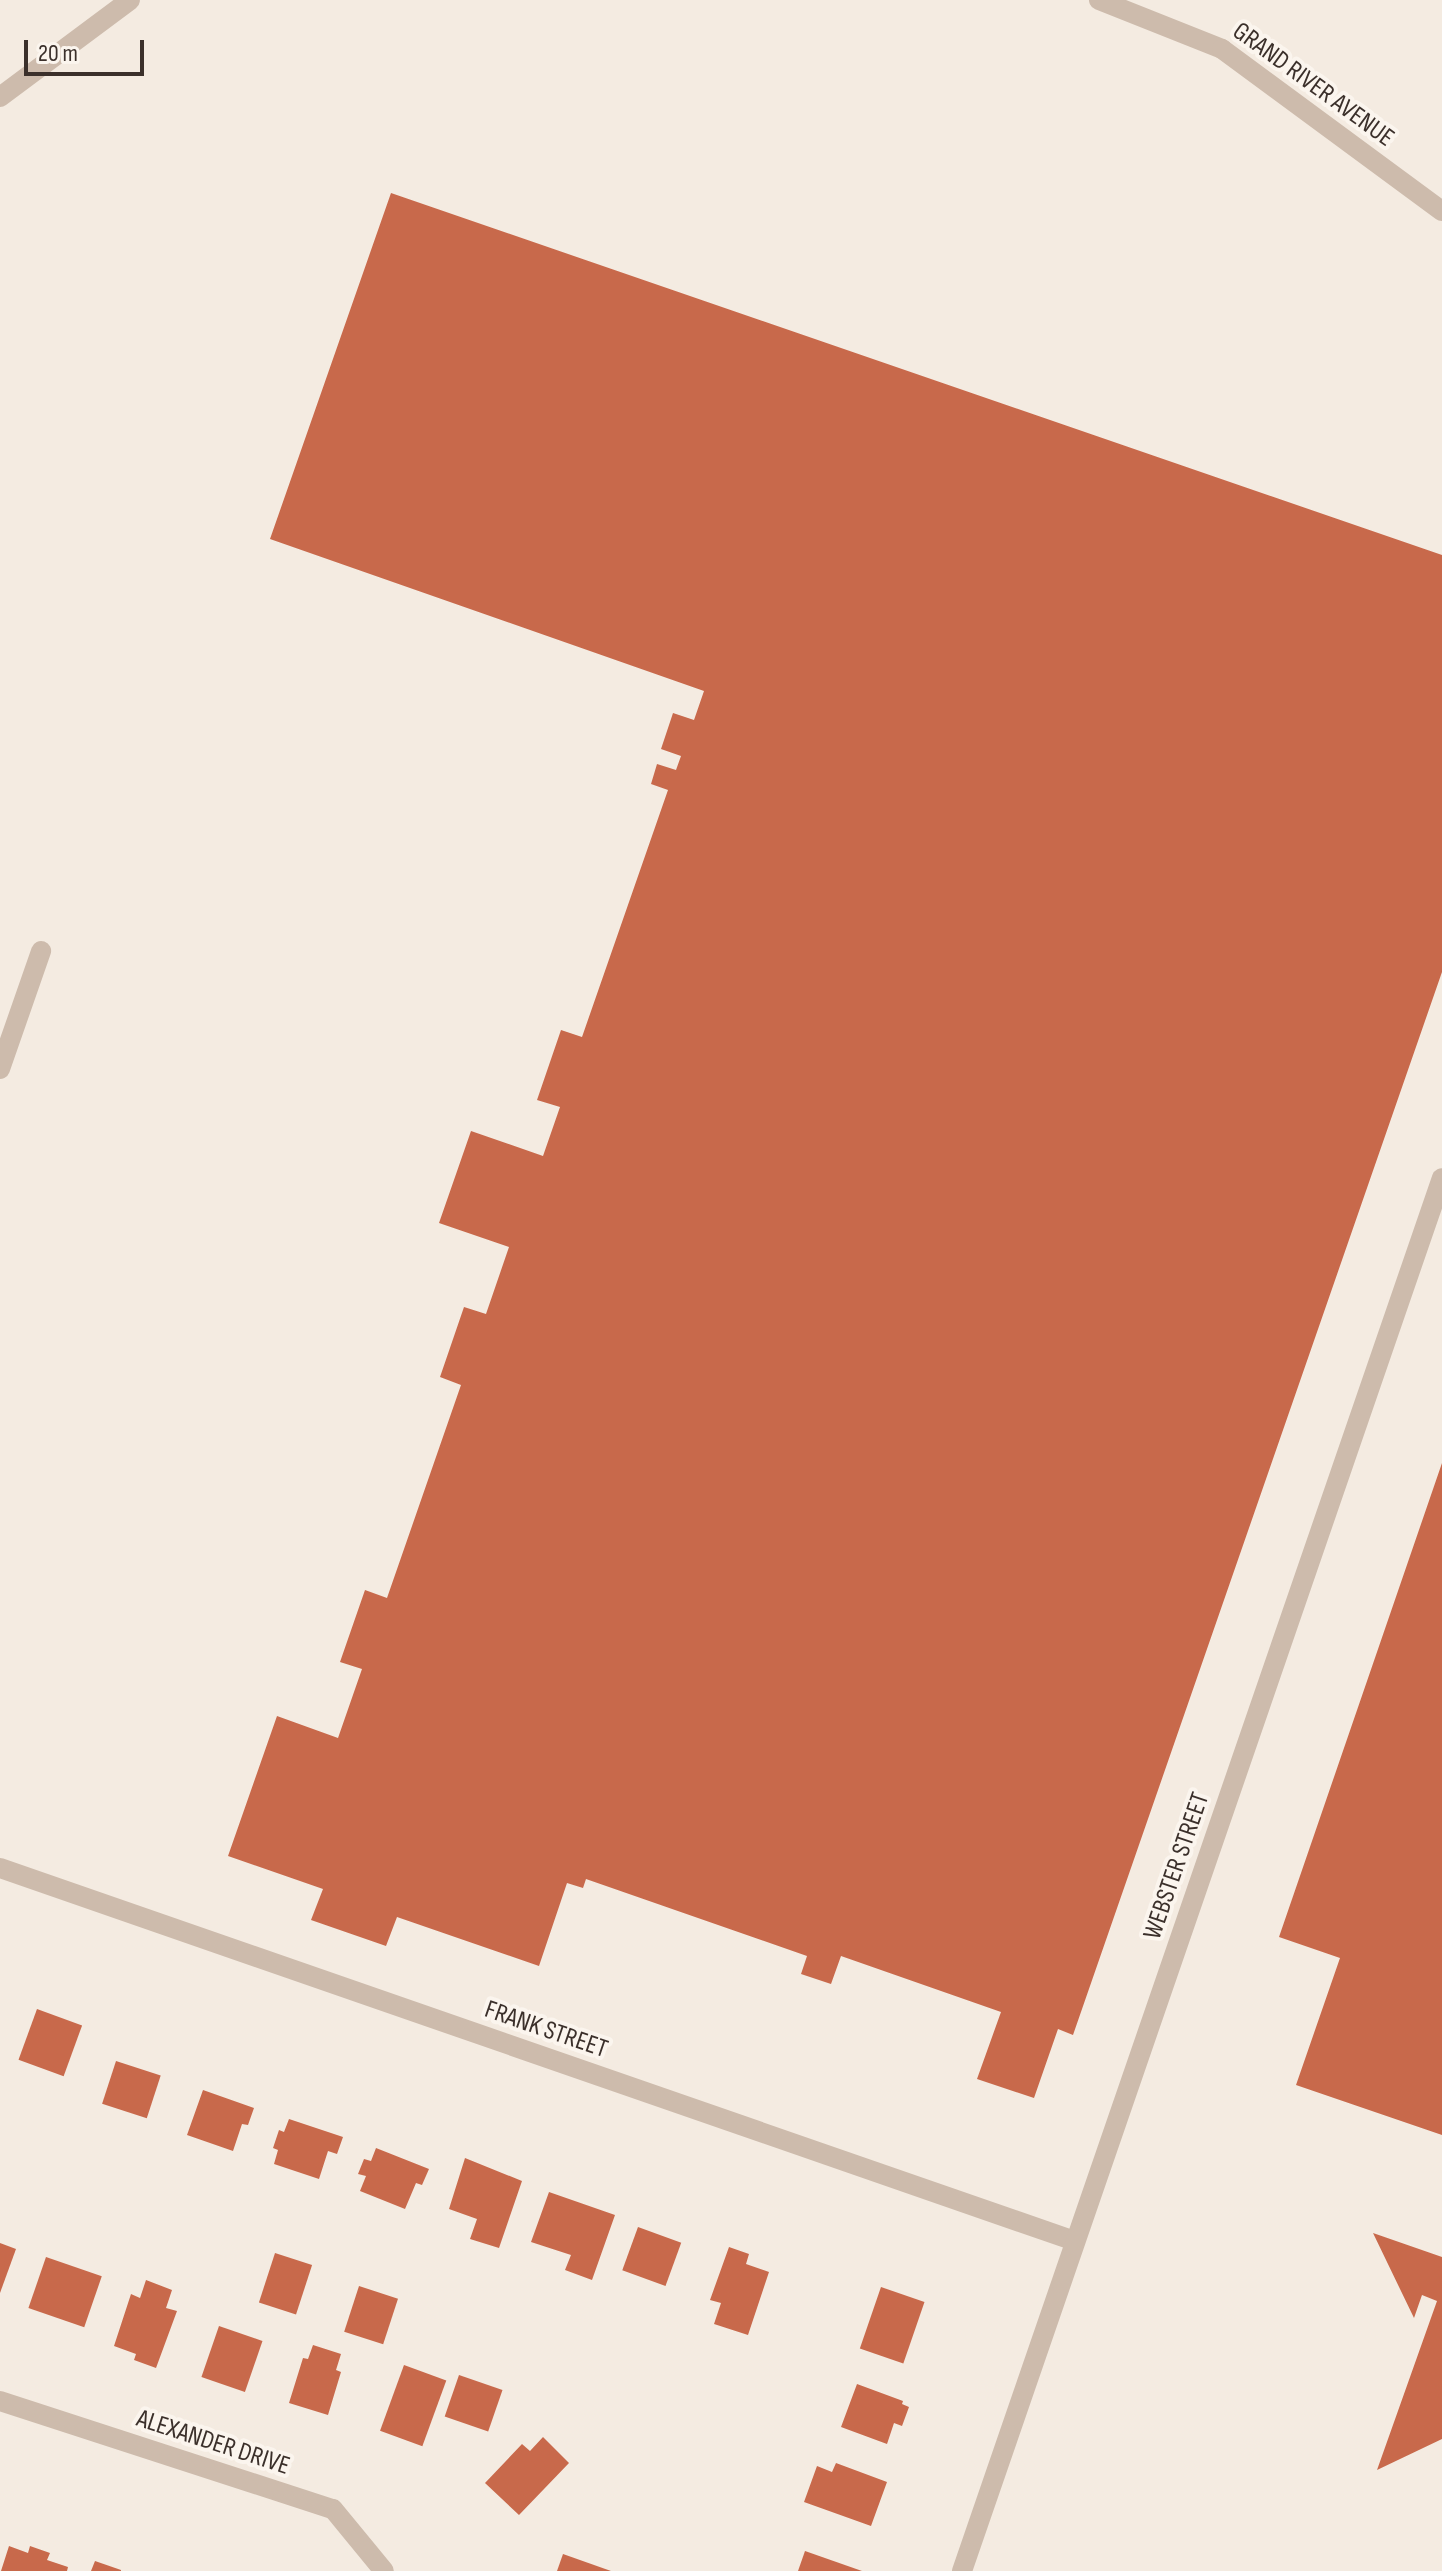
<!DOCTYPE html>
<style>
body{margin:0}
#map{position:relative;width:1442px;height:2571px;overflow:hidden;background:#f4ebe1;font-family:"Sofia Sans Condensed",sans-serif}
div>[style]{position:absolute}
.building>*{inset:0;background:#c8694b;transform-origin:0 0}
.minor>*{height:20px;margin:-10px;padding:0 10px;transform-origin:10px;border-radius:10px;background:#cdbbac}
.tertiary>*{height:20px;margin:-10px;padding:0 10px;transform-origin:10px;border-radius:10px;background:#cdbbac}
span{translate:-50% -50%;white-space:nowrap;text-align:center;line-height:1.15;-webkit-text-stroke:8px #fbf5ee;paint-order:stroke}
.street-label{font-size:26px;color:#3b302b}
.scale{position:absolute;left:24px;top:40px;width:120px;height:36px;box-sizing:border-box;border:4px solid #3b302b;border-top:0;padding-left:10px;font-size:24px;line-height:28px;white-space:nowrap;color:#3b302b;-webkit-text-stroke:6px #fbf5ee;paint-order:stroke}
</style>
<div id="map">
<div class="building">
<i style="clip-path:polygon(391px 193px,1442px 555px,1442px 972px,1073px 2035px,1058px 2029px,1034px 2098px,977px 2079px,1001px 2012px,841px 1956px,831px 1984px,801px 1974px,807px 1956px,586px 1879px,583px 1888px,567px 1883px,539px 1966px,397px 1917px,386px 1946px,311px 1920px,323px 1889px,228px 1856px,277px 1716px,338px 1738px,362px 1669px,340px 1662px,365px 1590px,387px 1598px,461px 1385px,440px 1377px,464px 1307px,486px 1314px,509px 1247px,439px 1223px,471px 1131px,543px 1156px,560px 1107px,537px 1100px,561px 1030px,582px 1037px,668px 790px,651px 784px,657px 764px,676px 770px,681px 756px,661px 749px,673px 713px,694px 720px,704px 691px,270px 539px)"></i>
<i style="clip-path:polygon(1442px 1463px,1442px 2135px,1296px 2085px,1340px 1958px,1279px 1937px)"></i>
<i style="left:37px;top:2009px;width:48px;height:54px;rotate:20deg"></i>
<i style="left:116px;top:2061px;width:47px;height:45px;rotate:18deg"></i>
<i style="clip-path:polygon(203px 2090px,254px 2108px,248px 2125px,242px 2124px,233px 2151px,187px 2135px)"></i>
<i style="clip-path:polygon(289px 2119px,343px 2137px,337px 2154px,328px 2151px,319px 2179px,274px 2164px,278px 2150px,273px 2148px,279px 2130px,284px 2132px)"></i>
<i style="clip-path:polygon(376px 2148px,429px 2169px,422px 2185px,416px 2183px,405px 2209px,360px 2191px,366px 2176px,358px 2174px,364px 2159px,371px 2161px)"></i>
<i style="clip-path:polygon(465px 2158px,522px 2181px,499px 2248px,470px 2239px,477px 2219px,449px 2209px)"></i>
<i style="clip-path:polygon(549px 2192px,615px 2215px,592px 2280px,565px 2270px,571px 2255px,531px 2242px)"></i>
<i style="left:638px;top:2227px;width:46px;height:46px;rotate:20deg"></i>
<i style="clip-path:polygon(1373px 2233px,1442px 2257px,1442px 2439px,1377px 2470px,1437px 2301px,1422px 2295px,1414px 2318px)"></i>
<i style="clip-path:polygon(0 2243px,16px 2249px,0 2293px)"></i>
<i style="clip-path:polygon(729px 2247px,749px 2254px,746px 2264px,769px 2272px,748px 2335px,714px 2324px,721px 2303px,710px 2300px)"></i>
<i style="left:275px;top:2253px;width:39px;height:52px;rotate:18deg"></i>
<i style="left:46px;top:2257px;width:59px;height:54px;rotate:19deg"></i>
<i style="clip-path:polygon(146px 2280px,172px 2290px,166px 2308px,177px 2311px,156px 2368px,134px 2360px,136px 2354px,114px 2346px,131px 2294px,140px 2298px)"></i>
<i style="left:359px;top:2286px;width:41px;height:48px;rotate:18deg"></i>
<i style="left:881px;top:2287px;width:46px;height:65px;rotate:19deg"></i>
<i style="left:219px;top:2326px;width:46px;height:54px;rotate:19deg"></i>
<i style="clip-path:polygon(313px 2345px,341px 2354px,336px 2370px,341px 2372px,328px 2415px,289px 2403px,303px 2358px,308px 2359px)"></i>
<i style="left:404px;top:2365px;width:45px;height:70px;rotate:20deg"></i>
<i style="left:459px;top:2375px;width:46px;height:44px;rotate:19deg"></i>
<i style="clip-path:polygon(857px 2384px,903px 2401px,902px 2404px,909px 2407px,902px 2426px,894px 2423px,887px 2444px,841px 2427px)"></i>
<i style="clip-path:polygon(543px 2437px,569px 2463px,519px 2515px,485px 2483px,522px 2444px,530px 2451px)"></i>
<i style="clip-path:polygon(836px 2463px,887px 2482px,871px 2526px,804px 2502px,817px 2466px,832px 2472px)"></i>
<i style="clip-path:polygon(9px 2546px,28px 2553px,30px 2546px,50px 2553px,47px 2560px,68px 2567px,67px 2571px,1px 2571px)"></i>
<i style="clip-path:polygon(805px 2551px,862px 2571px,798px 2571px)"></i>
<i style="clip-path:polygon(563px 2554px,611px 2571px,557px 2571px)"></i>
<i style="clip-path:polygon(95px 2561px,121px 2570px,121px 2571px,91px 2571px)"></i>
</div>
<div class="minor">
<i style="left:0;top:1069px;width:125px;rotate:-70.8deg"></i>
<i style="left:0;top:1868px;width:1138px;rotate:19.14deg"></i>
<i style="left:0;top:2401px;width:350px;rotate:18deg"></i>
<i style="left:333px;top:2509px;width:80px;rotate:50.6deg"></i>
<i style="left:962px;top:2571px;width:1473px;rotate:-70.99deg"></i>
</div>
<div class="tertiary">
<i style="left:1099px;top:0;width:132px;rotate:21.7deg"></i>
<i style="left:1222px;top:49px;width:273px;rotate:36.4deg"></i>
<i style="left:0;top:97px;width:162px;rotate:-36.7deg"></i>
</div>
<div class="street-label">
<span style="left:1313px;top:85px;rotate:36deg">GRAND RIVER AVENUE</span>
<span style="left:1177px;top:1866px;rotate:-71deg">WEBSTER STREET</span>
<span style="left:546px;top:2030px;rotate:19deg">FRANK STREET</span>
<span style="left:213px;top:2443px;rotate:18deg">ALEXANDER DRIVE</span>
</div>
<div class="scale">20 m</div>
</div>
